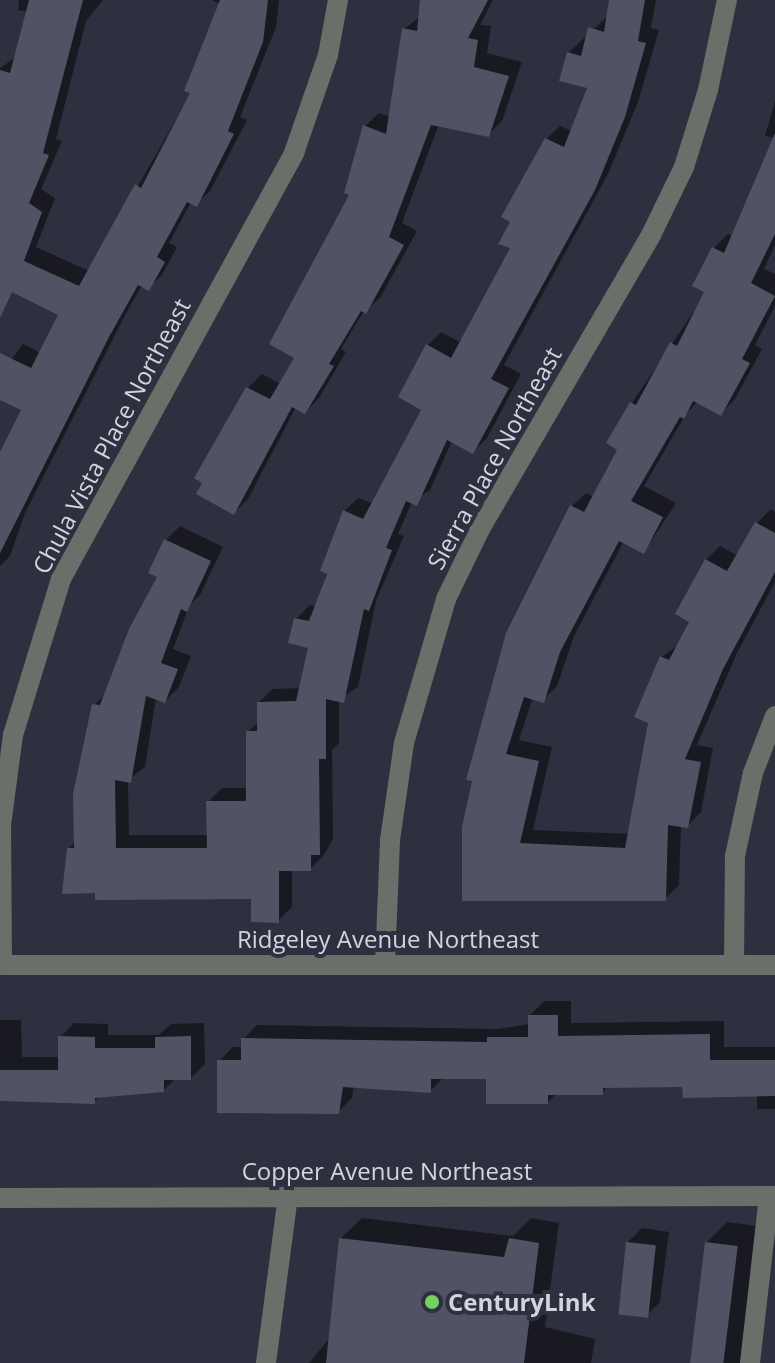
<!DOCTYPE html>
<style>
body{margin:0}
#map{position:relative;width:775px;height:1363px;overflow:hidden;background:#2e303f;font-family:"Open Sans",sans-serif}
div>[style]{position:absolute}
.shadow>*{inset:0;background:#0007}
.building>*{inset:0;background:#515364;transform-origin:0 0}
.minor>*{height:20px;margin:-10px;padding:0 10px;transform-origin:10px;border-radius:10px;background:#6a7069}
.dots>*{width:22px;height:22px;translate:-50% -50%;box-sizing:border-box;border:4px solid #2e303f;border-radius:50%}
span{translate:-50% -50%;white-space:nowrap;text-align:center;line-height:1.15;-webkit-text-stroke:8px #2e303f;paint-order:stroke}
.street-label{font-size:24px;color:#d2d4de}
.poi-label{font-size:24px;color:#d2d4de;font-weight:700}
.left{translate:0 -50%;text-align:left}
</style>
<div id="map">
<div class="shadow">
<i style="clip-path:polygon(19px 0,103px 0,86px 21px,56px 139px,62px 141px,41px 189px,55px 198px,36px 247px,89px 271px,192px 92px,221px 5px,212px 0,279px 0,276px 27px,240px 117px,247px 120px,210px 191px,196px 204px,191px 202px,169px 243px,177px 247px,162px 275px,148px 288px,142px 285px,122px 321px,25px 513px,10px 556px,0 566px,0 456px,23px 409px,0 397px,0 375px,23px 344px,41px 353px,60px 314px,11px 289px,0 307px,0 68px,16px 57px,28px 12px,18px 10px)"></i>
<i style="clip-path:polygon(422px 0,493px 0,480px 25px,491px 26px,487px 53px,522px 62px,502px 121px,488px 135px,439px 124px,402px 223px,417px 231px,380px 298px,364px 311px,341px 349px,346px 352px,319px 398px,305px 412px,296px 407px,248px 499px,234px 513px,197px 477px,248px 388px,262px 374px,281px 384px,297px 358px,352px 194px,365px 126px,379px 113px,390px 117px,404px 29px,421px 16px)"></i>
<i style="clip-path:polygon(611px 0,656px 0,651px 28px,659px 30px,638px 102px,608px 174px,504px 365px,521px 374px,487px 438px,473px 452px,452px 441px,430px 490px,412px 502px,398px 534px,404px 536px,376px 601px,358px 687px,339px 699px,339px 743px,332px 750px,333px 839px,324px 855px,310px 869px,292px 869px,292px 907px,278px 921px,253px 897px,97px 891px,69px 848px,76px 841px,94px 705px,107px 693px,159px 576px,166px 540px,180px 526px,223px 547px,200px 595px,189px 606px,173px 649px,191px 656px,179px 687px,165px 701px,156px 698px,145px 767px,128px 780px,129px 835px,209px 835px,208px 802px,222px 788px,248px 788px,248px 732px,259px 721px,259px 702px,273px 689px,301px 688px,310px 646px,296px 619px,310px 605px,317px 606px,344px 511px,358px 498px,372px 503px,423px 409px,428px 345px,441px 332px,462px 343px,513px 247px,546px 139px,560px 126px,572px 131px,590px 87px,568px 53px,608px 16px)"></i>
<i style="clip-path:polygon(775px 101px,775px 245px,764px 269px,775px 274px,775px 306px,755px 345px,762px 349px,735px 399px,721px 413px,698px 401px,686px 414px,644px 486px,676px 503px,644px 552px,624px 541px,574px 636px,557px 686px,543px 700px,533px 697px,519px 740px,552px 747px,533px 830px,630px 834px,661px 657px,679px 645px,692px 621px,706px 560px,720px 546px,738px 556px,757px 523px,771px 509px,775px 512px,775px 582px,737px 653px,697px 745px,713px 748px,701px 812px,687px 826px,681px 825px,679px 885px,665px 899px,464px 899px,474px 780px,572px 506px,586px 493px,594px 497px,620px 449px,632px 403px,707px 292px,714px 248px,728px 234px,733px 237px,775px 138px,765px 136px)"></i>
<i style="clip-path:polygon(544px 1001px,571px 1001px,571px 1023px,724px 1021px,724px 1047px,775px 1047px,775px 1109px,757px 1109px,757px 1094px,684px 1084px,609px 1085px,602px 1093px,557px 1093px,548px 1102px,488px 1077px,444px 1077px,430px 1091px,354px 1085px,352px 1098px,338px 1112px,219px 1061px,233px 1047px,243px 1047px,243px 1039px,257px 1025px,498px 1029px,530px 1024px,530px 1015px)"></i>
<i style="clip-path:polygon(0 1020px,21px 1020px,22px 1057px,60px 1057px,60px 1037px,74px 1023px,108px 1024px,108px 1035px,159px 1035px,171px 1024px,204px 1023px,205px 1064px,191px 1078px,176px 1078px,164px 1090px,100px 1096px,94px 1102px,0 1101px)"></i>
<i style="clip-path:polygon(362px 1218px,513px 1236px,531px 1218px,559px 1223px,545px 1327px,595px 1339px,591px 1363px,309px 1363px,331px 1336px,341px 1238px)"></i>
<i style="clip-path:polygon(727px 1222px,757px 1226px,740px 1363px,692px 1363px,707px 1242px)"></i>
<i style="clip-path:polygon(642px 1228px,669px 1232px,660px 1302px,646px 1316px,628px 1242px)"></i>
</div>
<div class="building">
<i style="clip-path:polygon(29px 0,83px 0,43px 153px,49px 155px,29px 203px,42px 212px,24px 261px,79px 286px,135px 184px,141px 188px,190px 93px,184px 91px,220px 0,268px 0,263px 42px,228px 131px,234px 134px,197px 207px,187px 202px,157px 257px,165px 262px,149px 291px,138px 285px,109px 337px,0 553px,0 452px,21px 410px,0 400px,0 353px,31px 368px,58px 315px,12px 292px,0 318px,0 70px,10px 73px)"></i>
<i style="clip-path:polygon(420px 0,488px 0,468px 38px,478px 40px,474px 67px,509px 76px,489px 137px,431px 125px,389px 237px,404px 245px,366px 314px,361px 311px,329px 364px,334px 366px,305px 414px,292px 407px,234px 515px,196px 494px,202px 483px,194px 478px,246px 387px,270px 399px,294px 358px,269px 344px,349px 195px,344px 193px,363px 125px,386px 134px,402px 28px,417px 31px)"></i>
<i style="clip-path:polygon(609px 0,645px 0,638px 41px,646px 43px,625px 117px,595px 190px,491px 379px,509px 388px,473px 454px,447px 440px,417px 506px,406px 501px,386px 548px,392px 550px,369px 611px,364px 609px,344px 703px,326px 699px,326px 759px,319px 759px,320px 855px,311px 855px,311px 871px,279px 871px,279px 923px,251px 922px,251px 899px,95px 900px,95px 893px,62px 894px,67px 848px,74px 848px,73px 794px,92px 704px,100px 705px,129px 629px,157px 577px,148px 573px,164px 539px,211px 561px,187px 612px,181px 609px,161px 663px,178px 669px,165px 703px,146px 696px,131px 783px,115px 780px,116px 848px,207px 848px,206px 801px,246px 801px,246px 731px,257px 731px,257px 702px,296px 701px,308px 648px,288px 643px,294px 618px,309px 621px,327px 574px,320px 571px,343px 510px,363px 519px,421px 410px,398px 397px,426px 344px,451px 358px,510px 248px,498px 244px,510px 222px,501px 217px,545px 138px,564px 147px,587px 88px,559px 81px,567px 52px,581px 56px,588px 27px,604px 32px)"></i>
<i style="clip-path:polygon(775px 133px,775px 234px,751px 283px,775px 296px,742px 359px,750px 363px,721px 416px,693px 401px,684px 419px,680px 417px,631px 501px,663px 517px,644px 554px,619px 541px,560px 652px,544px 703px,524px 697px,506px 754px,539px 761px,520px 843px,625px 848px,648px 723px,634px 717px,660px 656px,669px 660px,689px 622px,675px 614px,705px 559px,727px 571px,755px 522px,775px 533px,775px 572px,723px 669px,685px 759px,701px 762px,688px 828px,668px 825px,666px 901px,462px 901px,462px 827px,472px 781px,466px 780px,506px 633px,570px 505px,584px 512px,617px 450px,606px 443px,630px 402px,636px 405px,670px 342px,677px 346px,704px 292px,692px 286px,712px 247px,724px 253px)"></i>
<i style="clip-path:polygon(528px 1015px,558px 1015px,558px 1036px,710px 1034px,710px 1060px,775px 1060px,775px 1096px,683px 1098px,682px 1087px,603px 1088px,603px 1095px,548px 1095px,548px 1104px,486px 1104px,486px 1079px,431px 1079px,431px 1093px,343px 1087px,339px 1114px,217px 1113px,217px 1060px,241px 1060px,241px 1038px,487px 1042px,487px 1037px,528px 1037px)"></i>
<i style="clip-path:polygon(58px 1036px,95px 1037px,95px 1048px,155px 1048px,155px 1037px,191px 1036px,191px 1080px,164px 1080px,164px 1092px,95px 1098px,95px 1104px,0 1101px,0 1070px,58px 1070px)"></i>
<i style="clip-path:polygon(339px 1238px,504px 1257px,509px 1238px,539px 1243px,524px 1363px,326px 1363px)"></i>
<i style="left:626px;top:1242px;width:30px;height:73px;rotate:6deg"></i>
<i style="left:705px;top:1242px;width:33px;height:122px;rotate:7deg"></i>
</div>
<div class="minor">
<i style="left:0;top:965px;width:775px"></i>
<i style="left:2px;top:965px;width:140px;rotate:-90.4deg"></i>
<i style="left:1px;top:825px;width:91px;rotate:-82.4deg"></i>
<i style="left:13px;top:735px;width:163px;rotate:-72.9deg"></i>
<i style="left:61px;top:579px;width:486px;rotate:-61.3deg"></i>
<i style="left:294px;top:153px;width:104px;rotate:-70.9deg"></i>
<i style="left:328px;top:55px;width:56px;rotate:-79.7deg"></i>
<i style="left:385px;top:965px;width:125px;rotate:-87.7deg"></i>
<i style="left:390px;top:840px;width:98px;rotate:-81.8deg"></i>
<i style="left:404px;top:743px;width:150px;rotate:-73.7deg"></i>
<i style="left:446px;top:599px;width:78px;rotate:-64.1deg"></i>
<i style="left:480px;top:529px;width:340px;rotate:-59.8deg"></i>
<i style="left:651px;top:235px;width:76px;rotate:-64.1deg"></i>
<i style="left:684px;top:167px;width:81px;rotate:-72.7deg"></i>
<i style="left:708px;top:90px;width:92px;rotate:-78.1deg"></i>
<i style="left:734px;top:965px;width:109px;rotate:-89.5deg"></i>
<i style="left:735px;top:856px;width:85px;rotate:-77.8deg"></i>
<i style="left:753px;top:773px;width:61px;rotate:-68.9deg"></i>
<i style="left:0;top:1198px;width:775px;rotate:-0.15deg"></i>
<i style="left:266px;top:1363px;width:167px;rotate:-82.5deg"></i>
<i style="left:750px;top:1363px;width:168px;rotate:-83.5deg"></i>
</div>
<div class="dots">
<i style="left:432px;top:1302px;background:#70d35f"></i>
</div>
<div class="street-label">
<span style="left:111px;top:436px;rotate:-62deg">Chula Vista Place Northeast</span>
<span style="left:494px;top:458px;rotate:-61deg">Sierra Place Northeast</span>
<span style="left:388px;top:939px">Ridgeley Avenue Northeast</span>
<span style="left:387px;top:1171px">Copper Avenue Northeast</span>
</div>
<div class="poi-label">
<span class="left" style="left:448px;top:1302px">CenturyLink</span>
</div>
</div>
